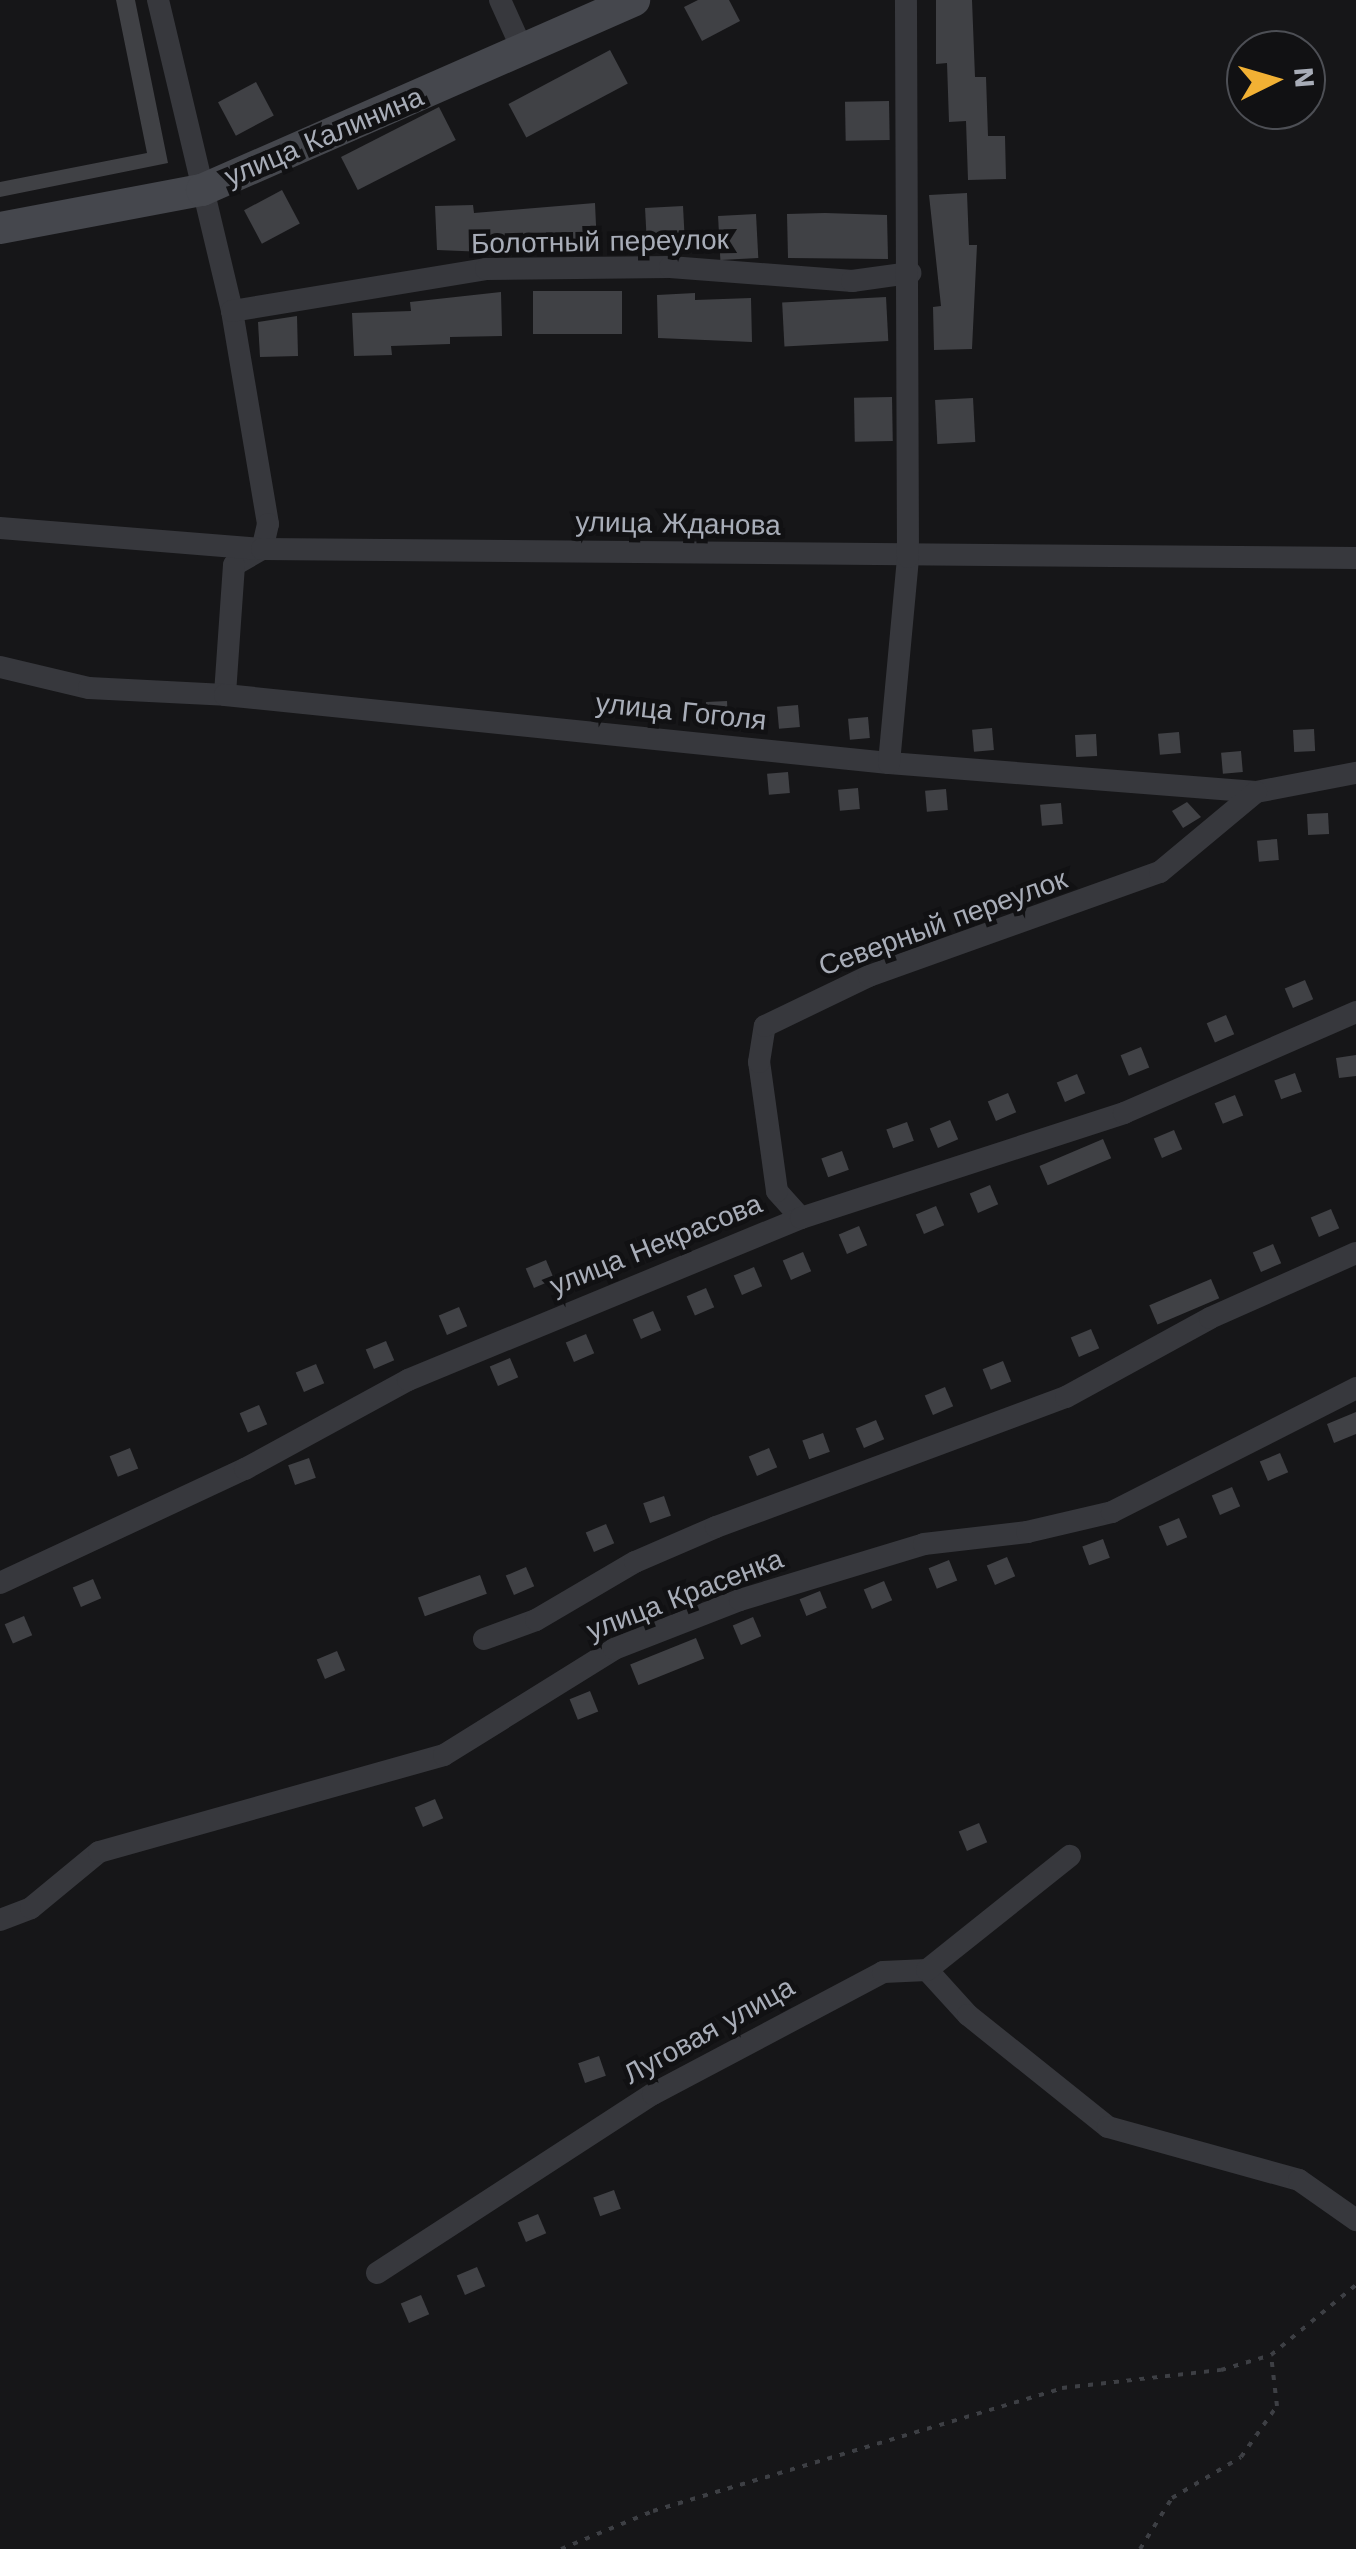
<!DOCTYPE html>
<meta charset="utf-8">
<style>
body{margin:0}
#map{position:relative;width:1356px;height:2549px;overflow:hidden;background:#161618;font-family:"Work Sans",sans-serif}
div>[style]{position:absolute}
.building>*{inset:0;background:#404145;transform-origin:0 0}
.path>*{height:4px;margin-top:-2px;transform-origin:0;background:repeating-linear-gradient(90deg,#3d3f44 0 5px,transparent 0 13px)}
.street>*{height:22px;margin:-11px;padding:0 11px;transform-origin:11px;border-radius:11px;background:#37383d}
.secondary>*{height:32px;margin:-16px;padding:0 16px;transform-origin:16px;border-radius:16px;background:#45474d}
span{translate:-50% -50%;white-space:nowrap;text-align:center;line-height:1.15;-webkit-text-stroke:9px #111113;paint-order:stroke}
.street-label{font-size:28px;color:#a8adb8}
.north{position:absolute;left:1226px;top:30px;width:100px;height:100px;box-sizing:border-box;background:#111113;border:2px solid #4d4f55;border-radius:50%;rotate:85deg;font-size:28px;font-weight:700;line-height:40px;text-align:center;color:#a8adb8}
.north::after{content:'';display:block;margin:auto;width:35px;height:45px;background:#f2b134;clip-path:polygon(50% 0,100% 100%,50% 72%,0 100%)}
</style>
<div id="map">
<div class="building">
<i style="clip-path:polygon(116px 0,135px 0,168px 163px,0 197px,0 182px,147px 153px)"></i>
<i style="clip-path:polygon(698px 0,729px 0,740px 21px,702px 41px,684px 7px)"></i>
<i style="clip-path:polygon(936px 0,972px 0,975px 77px,986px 77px,988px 136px,1005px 136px,1006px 179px,968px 180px,966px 121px,949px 122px,947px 63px,936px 64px)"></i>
<i style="left:610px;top:50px;width:38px;height:115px;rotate:62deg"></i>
<i style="left:256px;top:82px;width:38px;height:43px;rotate:62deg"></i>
<i style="left:889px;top:101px;width:39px;height:44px;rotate:89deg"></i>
<i style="left:439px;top:107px;width:37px;height:110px;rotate:63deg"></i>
<i style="left:282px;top:190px;width:38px;height:43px;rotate:62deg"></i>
<i style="clip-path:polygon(967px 193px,969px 245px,977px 245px,972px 349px,934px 350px,933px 307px,941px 306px,929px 195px)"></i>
<i style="clip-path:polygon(595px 203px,597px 247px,533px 254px,437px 250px,435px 206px,473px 205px,474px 213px)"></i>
<i style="left:683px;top:206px;width:44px;height:38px;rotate:87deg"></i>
<i style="clip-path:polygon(825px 213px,887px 215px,888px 259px,788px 258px,787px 214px)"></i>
<i style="left:756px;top:214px;width:44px;height:38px;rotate:87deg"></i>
<i style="left:533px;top:291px;width:89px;height:43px"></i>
<i style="clip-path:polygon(501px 292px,502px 336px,450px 337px,450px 344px,391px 346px,392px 355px,354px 356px,352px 313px,411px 311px,410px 302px)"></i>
<i style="clip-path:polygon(695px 293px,695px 300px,751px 298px,752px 342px,658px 338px,657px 295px)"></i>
<i style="left:886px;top:297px;width:44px;height:104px;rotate:87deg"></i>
<i style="clip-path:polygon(297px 316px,298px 356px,260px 357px,258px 322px)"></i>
<i style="left:892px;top:397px;width:44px;height:38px;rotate:89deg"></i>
<i style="left:973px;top:398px;width:44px;height:38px;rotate:87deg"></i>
<i style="left:727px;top:701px;width:22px;height:21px;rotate:87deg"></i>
<i style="left:798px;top:705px;width:22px;height:21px;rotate:85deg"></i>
<i style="left:868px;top:717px;width:21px;height:20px;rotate:85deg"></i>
<i style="left:992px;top:728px;width:22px;height:20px;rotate:85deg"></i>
<i style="left:1314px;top:729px;width:22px;height:21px;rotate:87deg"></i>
<i style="left:1179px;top:732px;width:21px;height:21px;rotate:85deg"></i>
<i style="left:1096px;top:734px;width:22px;height:21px;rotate:87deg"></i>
<i style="left:1241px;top:751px;width:21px;height:20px;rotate:85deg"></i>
<i style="left:788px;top:772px;width:21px;height:21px;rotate:85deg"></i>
<i style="left:858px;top:788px;width:21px;height:20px;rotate:85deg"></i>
<i style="left:946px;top:789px;width:21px;height:21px;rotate:85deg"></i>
<i style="clip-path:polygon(1187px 802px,1201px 817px,1183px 828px,1172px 811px)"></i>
<i style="left:1061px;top:803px;width:21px;height:21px;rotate:85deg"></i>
<i style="left:1328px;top:813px;width:21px;height:21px;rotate:87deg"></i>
<i style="left:1277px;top:839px;width:21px;height:20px;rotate:85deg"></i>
<i style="left:1305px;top:980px;width:21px;height:22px;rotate:67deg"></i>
<i style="left:1226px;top:1015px;width:21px;height:21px;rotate:67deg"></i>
<i style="left:1141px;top:1047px;width:22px;height:22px;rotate:68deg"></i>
<i style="clip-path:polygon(1356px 1055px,1356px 1076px,1339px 1078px,1336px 1058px)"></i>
<i style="left:1295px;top:1073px;width:20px;height:22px;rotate:70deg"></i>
<i style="left:1077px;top:1074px;width:21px;height:22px;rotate:67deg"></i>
<i style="left:1008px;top:1093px;width:21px;height:22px;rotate:67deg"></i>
<i style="left:1235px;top:1095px;width:22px;height:22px;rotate:68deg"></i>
<i style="left:950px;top:1120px;width:21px;height:22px;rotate:67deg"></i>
<i style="left:907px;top:1122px;width:20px;height:22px;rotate:70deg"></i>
<i style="left:1174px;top:1130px;width:21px;height:22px;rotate:67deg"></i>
<i style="left:1103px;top:1139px;width:21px;height:69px;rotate:67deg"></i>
<i style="left:842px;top:1151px;width:20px;height:22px;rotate:70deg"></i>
<i style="left:990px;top:1185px;width:21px;height:22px;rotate:67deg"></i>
<i style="left:936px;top:1206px;width:21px;height:22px;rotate:67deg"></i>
<i style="left:1331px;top:1209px;width:21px;height:22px;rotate:67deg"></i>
<i style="left:859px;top:1226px;width:21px;height:22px;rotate:67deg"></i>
<i style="left:1273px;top:1244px;width:21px;height:22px;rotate:67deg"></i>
<i style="left:803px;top:1252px;width:21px;height:22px;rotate:67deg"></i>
<i style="left:546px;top:1260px;width:21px;height:22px;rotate:67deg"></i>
<i style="left:754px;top:1267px;width:21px;height:22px;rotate:67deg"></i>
<i style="left:1211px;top:1279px;width:21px;height:67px;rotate:67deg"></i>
<i style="left:706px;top:1288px;width:21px;height:21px;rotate:67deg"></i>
<i style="left:459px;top:1307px;width:21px;height:22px;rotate:67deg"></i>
<i style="left:653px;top:1311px;width:21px;height:22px;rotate:67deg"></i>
<i style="left:1091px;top:1329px;width:21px;height:22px;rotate:67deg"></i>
<i style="left:586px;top:1334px;width:21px;height:22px;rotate:67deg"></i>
<i style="left:386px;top:1341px;width:21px;height:22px;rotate:67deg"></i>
<i style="left:510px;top:1358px;width:21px;height:22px;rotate:67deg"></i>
<i style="left:1003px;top:1361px;width:22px;height:22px;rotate:68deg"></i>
<i style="left:316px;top:1364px;width:21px;height:22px;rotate:67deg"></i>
<i style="left:945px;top:1387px;width:21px;height:22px;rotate:67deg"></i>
<i style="left:259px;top:1405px;width:21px;height:21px;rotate:67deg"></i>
<i style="clip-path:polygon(1356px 1412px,1356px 1434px,1334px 1443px,1327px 1424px)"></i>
<i style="left:876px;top:1420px;width:21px;height:22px;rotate:67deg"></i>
<i style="left:823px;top:1433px;width:20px;height:22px;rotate:70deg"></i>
<i style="left:130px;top:1448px;width:22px;height:22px;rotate:68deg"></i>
<i style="left:769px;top:1448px;width:21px;height:22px;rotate:67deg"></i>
<i style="left:1280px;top:1453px;width:21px;height:22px;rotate:67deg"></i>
<i style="left:309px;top:1458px;width:21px;height:22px;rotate:71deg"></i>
<i style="left:1232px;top:1487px;width:21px;height:22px;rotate:67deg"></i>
<i style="left:664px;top:1496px;width:21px;height:22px;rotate:71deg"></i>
<i style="left:1179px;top:1518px;width:21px;height:22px;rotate:67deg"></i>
<i style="left:606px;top:1524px;width:21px;height:22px;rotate:67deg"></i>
<i style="left:1103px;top:1539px;width:20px;height:22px;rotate:70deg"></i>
<i style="left:1007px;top:1557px;width:21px;height:22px;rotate:67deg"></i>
<i style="left:949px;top:1560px;width:22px;height:22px;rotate:68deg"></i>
<i style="left:526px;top:1567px;width:21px;height:22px;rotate:67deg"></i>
<i style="left:480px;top:1575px;width:20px;height:66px;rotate:70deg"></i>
<i style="left:93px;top:1579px;width:21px;height:22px;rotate:67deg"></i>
<i style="left:884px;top:1581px;width:21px;height:22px;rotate:67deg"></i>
<i style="left:820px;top:1591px;width:18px;height:22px;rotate:68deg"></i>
<i style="left:24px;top:1616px;width:21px;height:21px;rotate:67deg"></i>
<i style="left:753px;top:1617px;width:21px;height:22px;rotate:67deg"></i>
<i style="left:696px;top:1638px;width:22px;height:71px;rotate:68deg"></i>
<i style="left:337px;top:1651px;width:21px;height:22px;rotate:67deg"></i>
<i style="left:590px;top:1691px;width:22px;height:22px;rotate:68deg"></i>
<i style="left:435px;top:1799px;width:21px;height:22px;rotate:67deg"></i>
<i style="left:979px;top:1823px;width:21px;height:22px;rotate:67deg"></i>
<i style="left:599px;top:2056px;width:21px;height:22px;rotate:71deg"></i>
<i style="left:614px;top:2190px;width:20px;height:22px;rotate:70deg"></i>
<i style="left:538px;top:2214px;width:21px;height:22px;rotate:67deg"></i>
<i style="left:477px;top:2267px;width:21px;height:22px;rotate:67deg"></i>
<i style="left:421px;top:2295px;width:21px;height:22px;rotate:67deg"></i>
</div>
<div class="path">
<i style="left:561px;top:2549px;width:100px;rotate:-22.4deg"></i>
<i style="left:653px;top:2511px;width:427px;rotate:-16.7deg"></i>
<i style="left:1062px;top:2388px;width:160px;rotate:-6.5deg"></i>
<i style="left:1221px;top:2370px;width:52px;rotate:-16.7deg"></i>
<i style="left:1271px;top:2355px;width:110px;rotate:-39.5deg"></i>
<i style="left:1140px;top:2549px;width:60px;rotate:-57.9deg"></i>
<i style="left:1172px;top:2498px;width:80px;rotate:-30.7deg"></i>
<i style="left:1241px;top:2457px;width:62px;rotate:-54.8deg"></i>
<i style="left:1277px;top:2406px;width:51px;rotate:-96.7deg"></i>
</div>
<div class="street">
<i style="left:158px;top:0;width:320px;rotate:76.6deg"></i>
<i style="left:232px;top:311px;width:216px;rotate:80.4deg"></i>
<i style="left:268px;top:524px;width:26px;rotate:103deg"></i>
<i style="left:262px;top:549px;width:32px;rotate:150deg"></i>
<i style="left:234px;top:565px;width:130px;rotate:94deg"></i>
<i style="left:500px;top:0;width:56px;rotate:65.7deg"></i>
<i style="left:232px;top:311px;width:257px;rotate:-9.4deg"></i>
<i style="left:486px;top:269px;width:184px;rotate:-0.6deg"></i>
<i style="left:670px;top:267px;width:183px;rotate:4.4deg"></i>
<i style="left:852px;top:281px;width:59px;rotate:-7.9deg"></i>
<i style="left:0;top:528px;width:263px;rotate:4.6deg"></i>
<i style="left:262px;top:549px;width:1094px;rotate:0.47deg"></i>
<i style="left:0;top:667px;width:91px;rotate:13.3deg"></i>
<i style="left:89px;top:688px;width:136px;rotate:2.9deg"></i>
<i style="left:225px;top:695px;width:667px;rotate:5.85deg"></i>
<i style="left:889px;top:763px;width:368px;rotate:4.5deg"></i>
<i style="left:1256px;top:792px;width:102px;rotate:-10.8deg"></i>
<i style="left:889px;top:763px;width:207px;rotate:-84.7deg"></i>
<i style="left:908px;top:557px;width:557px;rotate:-90.21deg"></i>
<i style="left:801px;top:1218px;width:36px;rotate:-132deg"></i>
<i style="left:777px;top:1191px;width:130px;rotate:-97.9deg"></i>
<i style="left:759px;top:1062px;width:36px;rotate:-81deg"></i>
<i style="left:765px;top:1026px;width:115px;rotate:-25.7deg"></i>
<i style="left:869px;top:976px;width:309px;rotate:-19.7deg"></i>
<i style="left:1160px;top:872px;width:125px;rotate:-39.8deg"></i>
<i style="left:0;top:1583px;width:270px;rotate:-25deg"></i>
<i style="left:245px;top:1469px;width:186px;rotate:-28.6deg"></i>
<i style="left:408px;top:1380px;width:425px;rotate:-22.4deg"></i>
<i style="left:801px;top:1218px;width:340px;rotate:-18deg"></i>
<i style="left:1124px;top:1113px;width:253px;rotate:-23.5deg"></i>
<i style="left:484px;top:1639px;width:55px;rotate:-20.1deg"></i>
<i style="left:536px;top:1620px;width:115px;rotate:-30.4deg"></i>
<i style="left:635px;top:1562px;width:88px;rotate:-23.4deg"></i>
<i style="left:716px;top:1527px;width:373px;rotate:-20.4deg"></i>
<i style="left:1066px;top:1397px;width:164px;rotate:-28.7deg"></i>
<i style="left:1210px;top:1318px;width:160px;rotate:-24deg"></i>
<i style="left:0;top:1920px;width:33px;rotate:-21deg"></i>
<i style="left:31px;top:1908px;width:88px;rotate:-39.5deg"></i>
<i style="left:99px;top:1852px;width:358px;rotate:-15.7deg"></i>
<i style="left:444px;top:1755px;width:200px;rotate:-31.9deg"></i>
<i style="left:614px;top:1649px;width:135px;rotate:-21.3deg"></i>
<i style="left:740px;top:1600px;width:192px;rotate:-16.9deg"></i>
<i style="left:924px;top:1544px;width:104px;rotate:-6.6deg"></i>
<i style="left:1027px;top:1532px;width:87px;rotate:-13.2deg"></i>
<i style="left:1112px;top:1512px;width:274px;rotate:-26.9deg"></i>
<i style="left:927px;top:1970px;width:61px;rotate:47.7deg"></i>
<i style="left:968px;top:2015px;width:179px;rotate:38.7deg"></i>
<i style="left:1108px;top:2127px;width:198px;rotate:15.5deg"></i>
<i style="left:1299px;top:2180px;width:70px;rotate:35.1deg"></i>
<i style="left:377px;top:2273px;width:329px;rotate:-33deg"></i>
<i style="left:653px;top:2094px;width:260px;rotate:-27.9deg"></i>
<i style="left:883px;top:1972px;width:44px;rotate:-2.6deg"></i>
<i style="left:927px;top:1970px;width:183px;rotate:-38.6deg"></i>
</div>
<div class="secondary">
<i style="left:0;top:228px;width:206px;rotate:-10.7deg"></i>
<i style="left:202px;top:190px;width:472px;rotate:-23.7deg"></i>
</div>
<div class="street-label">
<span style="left:324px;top:137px;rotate:-23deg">улица Калинина</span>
<span style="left:600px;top:242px;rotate:-1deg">Болотный переулок</span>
<span style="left:678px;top:524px;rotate:1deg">улица Жданова</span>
<span style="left:681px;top:712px;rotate:6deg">улица Гоголя</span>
<span style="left:943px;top:923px;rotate:-20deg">Северный переулок</span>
<span style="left:656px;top:1245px;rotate:-22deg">улица Некрасова</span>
<span style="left:685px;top:1595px;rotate:-21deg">улица Красенка</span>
<span style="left:709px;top:2031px;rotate:-29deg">Луговая улица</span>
</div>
<div class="north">N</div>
</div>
